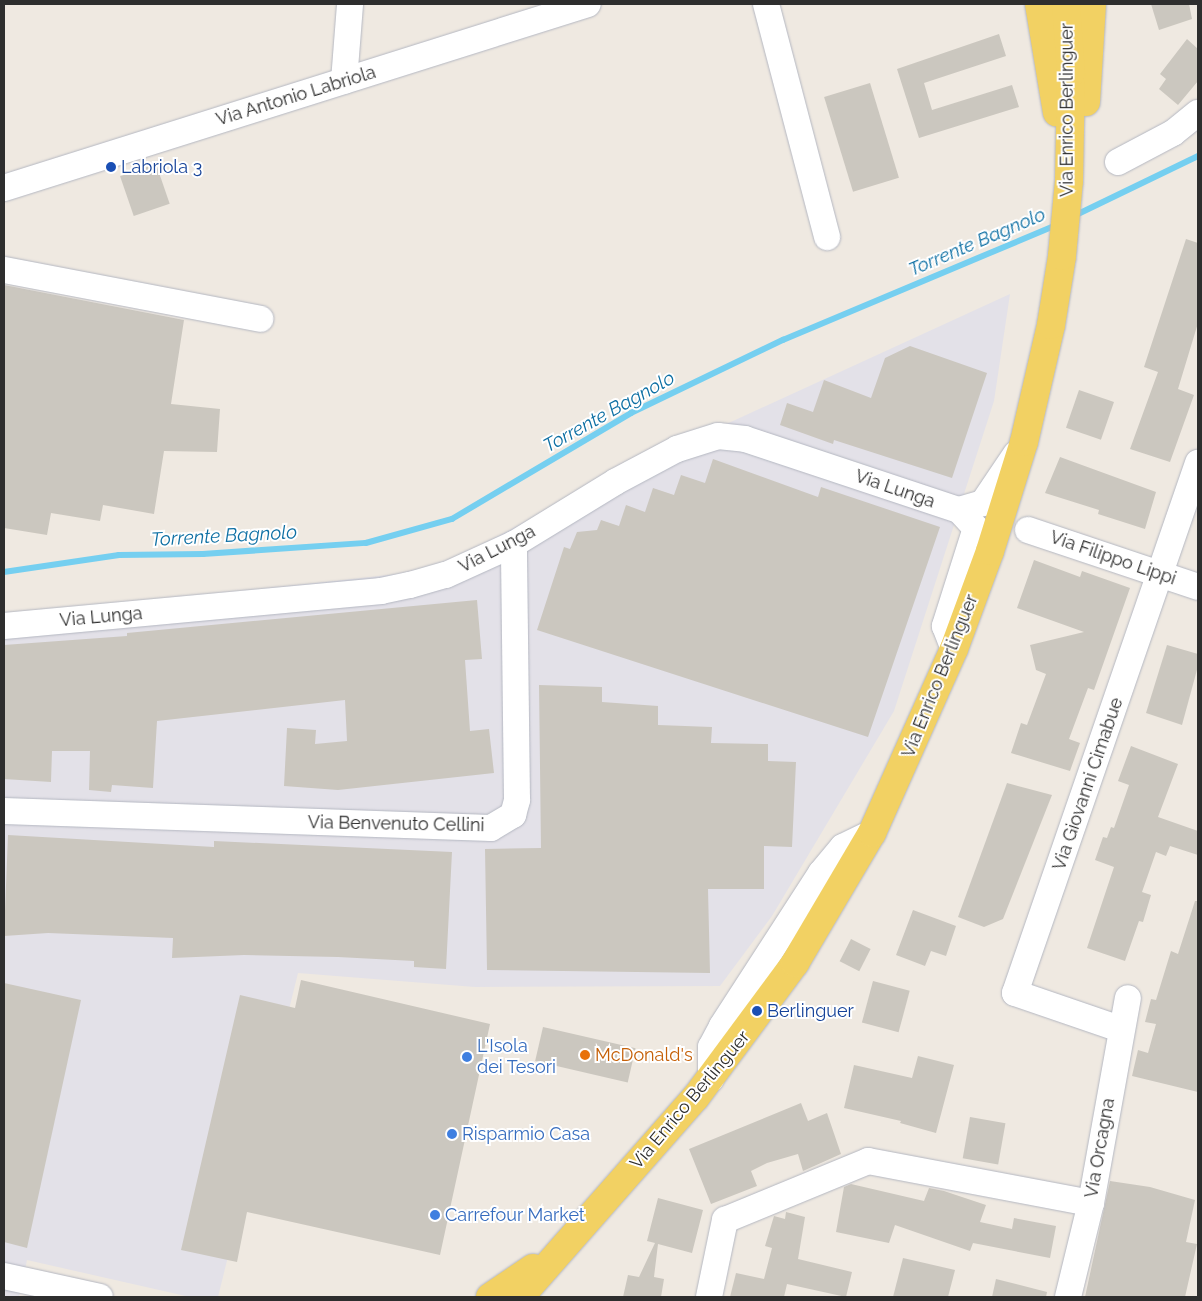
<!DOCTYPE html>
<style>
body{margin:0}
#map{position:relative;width:1202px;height:1301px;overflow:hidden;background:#efe9e1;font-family:Raleway,sans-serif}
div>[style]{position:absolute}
.industrial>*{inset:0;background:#e3e1e8}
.stream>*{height:5.5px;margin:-2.75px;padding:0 2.75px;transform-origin:2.75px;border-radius:2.75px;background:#75cff0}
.building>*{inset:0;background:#cbc7bf;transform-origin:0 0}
.roads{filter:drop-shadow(0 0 1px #b4b7c1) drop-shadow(0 0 1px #b4b7c1)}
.minor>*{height:26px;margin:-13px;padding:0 13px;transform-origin:13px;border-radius:13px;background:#fff}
.major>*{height:28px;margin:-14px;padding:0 14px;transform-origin:14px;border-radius:14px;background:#f2d163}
.dots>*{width:14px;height:14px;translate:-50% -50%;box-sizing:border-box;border:2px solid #fff;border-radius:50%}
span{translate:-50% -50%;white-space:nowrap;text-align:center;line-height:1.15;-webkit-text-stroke:4px #fff;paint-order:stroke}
.street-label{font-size:18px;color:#2e2e2e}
.transit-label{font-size:18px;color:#164399}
.left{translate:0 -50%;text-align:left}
.shop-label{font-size:18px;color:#366cbe}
.food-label{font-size:18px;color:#c56008}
.water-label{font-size:19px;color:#0d6fa3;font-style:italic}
.frame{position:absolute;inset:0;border:5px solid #2e2e2e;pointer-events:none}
</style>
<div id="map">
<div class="industrial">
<i style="clip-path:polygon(1010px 294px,994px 401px,894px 711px,772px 916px,720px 986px,475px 987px,298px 973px,218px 1297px,190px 1297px,27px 1260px,19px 1297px,4px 1297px,4px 617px,435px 570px,598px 483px)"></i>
</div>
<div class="stream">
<i style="left:1074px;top:216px;width:138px;rotate:-25.8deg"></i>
<i style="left:4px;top:572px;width:116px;rotate:-8.4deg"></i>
<i style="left:119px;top:555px;width:84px;rotate:-0.7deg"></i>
<i style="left:203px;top:554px;width:163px;rotate:-3.9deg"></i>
<i style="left:366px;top:543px;width:89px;rotate:-15.6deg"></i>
<i style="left:452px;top:519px;width:208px;rotate:-30.6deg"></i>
<i style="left:631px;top:413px;width:169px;rotate:-25.7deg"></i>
<i style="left:783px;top:340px;width:297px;rotate:-22.8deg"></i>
</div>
<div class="building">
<i style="clip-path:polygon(1151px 4px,1189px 4px,1192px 19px,1159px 30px)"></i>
<i style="clip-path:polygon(999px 34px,1006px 56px,924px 83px,932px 110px,1012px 85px,1019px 107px,919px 138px,897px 69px)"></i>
<i style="clip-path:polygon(1187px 39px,1198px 49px,1198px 81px,1178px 105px,1159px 89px,1166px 79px,1160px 74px)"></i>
<i style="left:870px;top:83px;width:99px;height:48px;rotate:73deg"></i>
<i style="left:156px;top:164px;width:42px;height:38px;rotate:71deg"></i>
<i style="clip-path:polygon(1186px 239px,1198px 243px,1198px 323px,1178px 389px,1194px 395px,1170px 462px,1130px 449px,1158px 372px,1144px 367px)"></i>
<i style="clip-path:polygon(4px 285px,184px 320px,171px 404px,220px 409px,217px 452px,164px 451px,154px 514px,103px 505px,100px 521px,51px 513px,47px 535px,4px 528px)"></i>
<i style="clip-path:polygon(910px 346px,987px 373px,952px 478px,834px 440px,833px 444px,780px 425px,787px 403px,813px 412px,824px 380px,871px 398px,885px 358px)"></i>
<i style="left:1079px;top:390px;width:37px;height:40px;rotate:19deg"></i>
<i style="clip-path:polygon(1060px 457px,1156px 492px,1145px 529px,1098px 514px,1099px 510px,1045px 493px)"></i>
<i style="clip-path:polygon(713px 459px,818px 497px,821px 487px,940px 527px,868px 737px,537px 630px,564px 547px,570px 549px,577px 532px,597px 530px,601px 520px,619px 526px,626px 505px,645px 512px,653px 488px,674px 495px,681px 475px,705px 483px)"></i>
<i style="clip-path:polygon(1034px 560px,1080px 577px,1082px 571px,1130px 588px,1094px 690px,1088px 688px,1069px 739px,1080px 743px,1070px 771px,1011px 753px,1021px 723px,1027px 725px,1046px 674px,1036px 670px,1030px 645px,1084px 632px,1017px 608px)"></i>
<i style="clip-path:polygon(477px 600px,482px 659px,465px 660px,470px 731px,489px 729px,494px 773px,338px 790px,284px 786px,287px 728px,316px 730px,315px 744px,347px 741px,345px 700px,157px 721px,153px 788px,112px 785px,111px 792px,89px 790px,90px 751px,52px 751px,51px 782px,4px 779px,4px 645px,127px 636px,127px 633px)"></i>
<i style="clip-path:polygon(1167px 645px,1198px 654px,1198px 666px,1182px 725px,1146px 713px)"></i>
<i style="clip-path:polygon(539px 685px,602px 687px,602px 702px,658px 706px,658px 725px,712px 727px,711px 743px,768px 744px,768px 761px,796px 762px,792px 847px,764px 846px,764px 889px,708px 889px,710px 973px,487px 970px,485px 849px,541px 848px)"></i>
<i style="clip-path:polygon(1131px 746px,1178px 764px,1158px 817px,1198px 831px,1198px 855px,1170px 846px,1166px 856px,1156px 852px,1142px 892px,1151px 895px,1143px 922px,1139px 921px,1125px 961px,1087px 948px,1114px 867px,1095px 860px,1103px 837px,1107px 838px,1111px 827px,1114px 828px,1129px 785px,1118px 781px)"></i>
<i style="clip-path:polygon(1007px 783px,1052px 795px,1003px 919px,984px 927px,958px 917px)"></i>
<i style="clip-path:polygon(8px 835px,214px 847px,214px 841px,452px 852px,446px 969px,414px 967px,414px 961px,338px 957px,244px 955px,172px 958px,173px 938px,48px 933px,4px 936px)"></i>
<i style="clip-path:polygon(1195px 901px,1198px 901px,1198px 1092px,1132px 1076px,1138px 1050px,1148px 1053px,1156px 1024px,1145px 1022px,1151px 999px,1156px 1000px,1171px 951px,1178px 954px)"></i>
<i style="clip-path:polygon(913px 910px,956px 926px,946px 956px,931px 951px,925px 966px,896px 955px)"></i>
<i style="left:851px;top:939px;width:22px;height:25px;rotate:27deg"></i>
<i style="clip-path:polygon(301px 980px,490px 1024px,440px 1255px,247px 1212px,237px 1262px,181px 1250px,240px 995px,295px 1008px)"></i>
<i style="left:873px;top:981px;width:38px;height:43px;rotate:15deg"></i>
<i style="clip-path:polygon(4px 983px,81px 1000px,27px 1248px,4px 1242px)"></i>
<i style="left:543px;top:1027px;width:95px;height:35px;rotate:13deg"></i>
<i style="clip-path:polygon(918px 1056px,954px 1065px,936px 1133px,900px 1123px,901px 1121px,844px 1108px,854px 1065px,912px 1078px)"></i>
<i style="clip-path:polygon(801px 1103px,808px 1121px,827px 1113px,841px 1154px,803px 1171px,798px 1154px,767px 1163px,751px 1171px,757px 1186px,711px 1204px,689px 1149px)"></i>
<i style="left:970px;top:1117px;width:36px;height:42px;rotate:10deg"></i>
<i style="clip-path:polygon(1110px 1181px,1150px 1187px,1195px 1200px,1186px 1242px,1197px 1244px,1185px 1297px,1085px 1297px)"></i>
<i style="clip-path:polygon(851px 1184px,924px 1201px,929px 1188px,944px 1191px,986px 1205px,980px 1222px,1012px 1229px,1014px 1218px,1056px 1226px,1050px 1258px,973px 1243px,970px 1251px,895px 1225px,889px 1243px,836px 1232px,844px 1187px)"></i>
<i style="clip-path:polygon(658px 1198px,703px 1210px,692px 1253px,658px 1244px,654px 1277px,664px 1279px,661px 1297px,623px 1297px,628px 1275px,639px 1277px,655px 1243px,647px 1241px)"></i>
<i style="clip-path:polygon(786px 1212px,805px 1217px,798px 1259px,852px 1272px,846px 1297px,787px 1284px,784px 1297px,730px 1297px,736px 1273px,764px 1279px,772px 1248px,765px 1246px,774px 1216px,785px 1219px)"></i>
<i style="clip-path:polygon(903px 1258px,955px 1270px,948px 1297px,893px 1297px)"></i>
<i style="clip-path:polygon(996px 1279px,1047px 1292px,1046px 1297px,992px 1297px)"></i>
</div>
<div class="roads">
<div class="minor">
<i style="left:766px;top:4px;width:241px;rotate:75.3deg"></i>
<i style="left:344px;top:81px;width:77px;rotate:-85.5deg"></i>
<i style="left:1118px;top:162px;width:62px;rotate:-27.8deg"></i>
<i style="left:1173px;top:133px;width:32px;rotate:-39deg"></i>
<i style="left:4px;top:188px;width:612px;rotate:-17.49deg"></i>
<i style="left:4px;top:270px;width:261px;rotate:10.8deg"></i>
<i style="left:959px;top:510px;width:25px;rotate:-16deg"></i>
<i style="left:983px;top:503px;width:59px;rotate:-56deg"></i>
<i style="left:1028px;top:530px;width:179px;rotate:18.5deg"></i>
<i style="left:4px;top:626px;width:379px;rotate:-5.3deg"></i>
<i style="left:381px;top:591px;width:30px;rotate:-12deg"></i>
<i style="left:410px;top:585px;width:37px;rotate:-16deg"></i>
<i style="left:446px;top:575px;width:75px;rotate:-24.5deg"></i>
<i style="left:514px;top:544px;width:119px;rotate:-31.5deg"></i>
<i style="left:615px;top:482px;width:70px;rotate:-28deg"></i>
<i style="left:677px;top:449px;width:43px;rotate:-17.6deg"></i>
<i style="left:718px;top:436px;width:27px;rotate:6deg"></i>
<i style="left:745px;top:439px;width:225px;rotate:18.4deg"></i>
<i style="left:959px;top:510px;width:25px;rotate:47deg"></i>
<i style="left:976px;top:528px;width:103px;rotate:107.6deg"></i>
<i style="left:945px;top:626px;width:25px;rotate:69deg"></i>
<i style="left:4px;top:811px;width:487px;rotate:2deg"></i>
<i style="left:491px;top:828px;width:26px;rotate:-31deg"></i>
<i style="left:513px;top:815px;width:16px;rotate:-75deg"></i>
<i style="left:517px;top:800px;width:256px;rotate:-90.7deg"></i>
<i style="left:1120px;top:1029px;width:111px;rotate:-161.1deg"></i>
<i style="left:1015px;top:993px;width:561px;rotate:-70.95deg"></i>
<i style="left:711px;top:1079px;width:32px;rotate:-90deg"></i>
<i style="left:711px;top:1047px;width:24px;rotate:-62deg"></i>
<i style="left:722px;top:1026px;width:182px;rotate:-57.1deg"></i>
<i style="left:821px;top:873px;width:34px;rotate:-50deg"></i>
<i style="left:843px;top:847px;width:32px;rotate:-26deg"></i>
<i style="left:4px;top:1276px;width:98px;rotate:12.3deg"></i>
<i style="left:709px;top:1297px;width:79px;rotate:-78.3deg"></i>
<i style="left:725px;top:1220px;width:155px;rotate:-22.4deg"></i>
<i style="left:868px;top:1161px;width:227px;rotate:10.7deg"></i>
<i style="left:1068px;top:1297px;width:97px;rotate:-76.3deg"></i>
<i style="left:1091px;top:1203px;width:208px;rotate:-79.8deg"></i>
</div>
<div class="major">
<i style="left:1039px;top:4px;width:110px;rotate:80.6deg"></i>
<i style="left:1086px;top:102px;width:98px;rotate:-86.5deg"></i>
<i style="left:490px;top:1297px;width:52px;rotate:-34deg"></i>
<i style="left:520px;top:1297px;width:266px;rotate:-48.7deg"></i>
<i style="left:696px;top:1097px;width:167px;rotate:-53.5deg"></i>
<i style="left:795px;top:963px;width:151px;rotate:-59.4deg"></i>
<i style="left:872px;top:833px;width:201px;rotate:-66deg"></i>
<i style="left:954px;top:649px;width:104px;rotate:-69.8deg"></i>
<i style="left:990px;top:551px;width:114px;rotate:-72.7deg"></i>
<i style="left:1024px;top:442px;width:120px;rotate:-77deg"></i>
<i style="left:1051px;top:325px;width:70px;rotate:-80.9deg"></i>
<i style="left:1062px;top:256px;width:75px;rotate:-84.7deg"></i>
<i style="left:1069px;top:181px;width:108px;rotate:-88.9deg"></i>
<i style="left:1071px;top:73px;width:69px;rotate:-94.1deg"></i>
</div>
</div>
<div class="dots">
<i style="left:111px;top:167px;background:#1a4fb4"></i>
<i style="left:757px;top:1011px;background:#1a4fb4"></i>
<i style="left:585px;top:1055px;background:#e8710a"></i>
<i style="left:467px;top:1057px;background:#3f7fe0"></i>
<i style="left:452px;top:1134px;background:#3f7fe0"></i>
<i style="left:435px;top:1215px;background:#3f7fe0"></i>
</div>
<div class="street-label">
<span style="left:296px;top:96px;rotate:-17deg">Via Antonio Labriola</span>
<span style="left:1067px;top:110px;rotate:-90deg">Via Enrico Berlinguer</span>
<span style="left:895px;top:489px;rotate:19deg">Via Lunga</span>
<span style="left:497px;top:549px;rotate:-27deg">Via Lunga</span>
<span style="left:1113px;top:558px;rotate:19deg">Via Filippo Lippi</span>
<span style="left:101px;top:617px;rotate:-5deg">Via Lunga</span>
<span style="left:940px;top:676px;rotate:-68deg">Via Enrico Berlinguer</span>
<span style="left:1088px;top:784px;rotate:-71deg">Via Giovanni Cimabue</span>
<span style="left:396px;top:824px;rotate:1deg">Via Benvenuto Cellini</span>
<span style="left:690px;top:1100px;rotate:-50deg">Via Enrico Berlinguer</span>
<span style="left:1100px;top:1148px;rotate:-80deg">Via Orcagna</span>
</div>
<div class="transit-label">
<span class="left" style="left:121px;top:167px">Labriola 3</span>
<span class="left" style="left:767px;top:1011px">Berlinguer</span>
</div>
<div class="shop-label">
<span class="left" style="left:477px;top:1057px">L'Isola<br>dei Tesori</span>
<span class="left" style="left:462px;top:1134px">Risparmio Casa</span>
<span class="left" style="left:445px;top:1215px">Carrefour Market</span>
</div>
<div class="food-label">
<span class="left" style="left:595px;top:1055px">McDonald's</span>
</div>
<div class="water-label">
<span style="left:977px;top:242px;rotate:-23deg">Torrente Bagnolo</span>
<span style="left:609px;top:412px;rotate:-29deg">Torrente Bagnolo</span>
<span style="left:224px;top:536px;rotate:-3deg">Torrente Bagnolo</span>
</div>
<div class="frame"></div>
</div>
